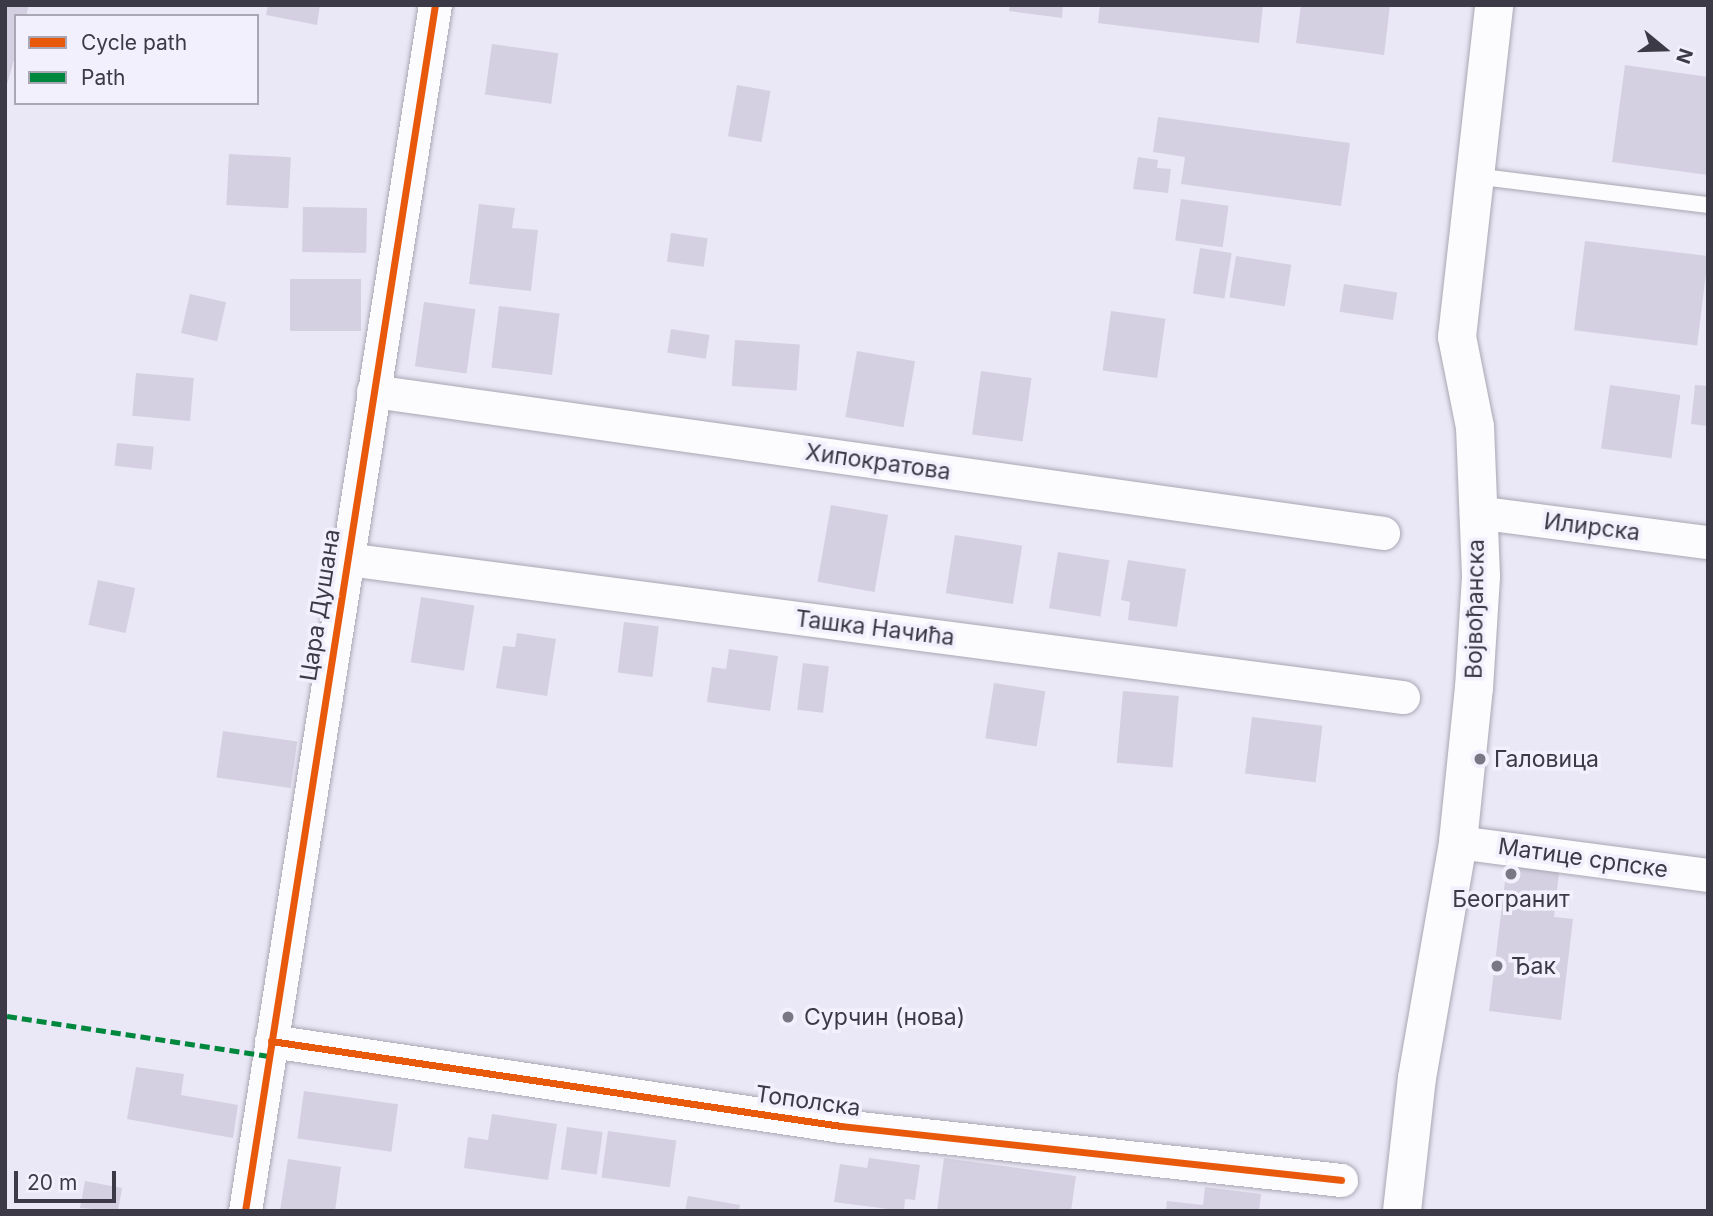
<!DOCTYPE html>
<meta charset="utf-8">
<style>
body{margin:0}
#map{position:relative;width:1713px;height:1216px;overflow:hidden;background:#eae7f6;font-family:Inter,sans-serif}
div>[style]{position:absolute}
.building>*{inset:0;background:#d4d0e1;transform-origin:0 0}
.roads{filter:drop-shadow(0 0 2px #aaa7b3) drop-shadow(0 0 2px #aaa7b3)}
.lane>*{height:16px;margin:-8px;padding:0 8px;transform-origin:8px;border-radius:8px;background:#fcfbfe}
.street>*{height:33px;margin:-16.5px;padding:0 16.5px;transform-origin:16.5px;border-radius:16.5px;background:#fcfbfe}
.secondary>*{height:38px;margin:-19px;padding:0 19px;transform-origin:19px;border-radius:19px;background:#fcfbfe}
.quiet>*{height:5px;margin-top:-2.5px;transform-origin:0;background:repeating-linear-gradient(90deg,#00873e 0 10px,transparent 0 15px)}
.cycleway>*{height:7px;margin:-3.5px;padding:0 3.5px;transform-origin:3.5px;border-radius:3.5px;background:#e8590c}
.dots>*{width:19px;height:19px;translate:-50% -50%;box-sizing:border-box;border:4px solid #f3f0fe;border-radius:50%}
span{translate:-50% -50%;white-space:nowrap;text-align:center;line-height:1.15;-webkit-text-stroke:7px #f3f0fe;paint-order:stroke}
.street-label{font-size:23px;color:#3d3a47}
.poi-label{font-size:23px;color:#3d3a47}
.left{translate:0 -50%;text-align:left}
.frame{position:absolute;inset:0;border:7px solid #3d3a47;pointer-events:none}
.legend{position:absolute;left:14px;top:14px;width:245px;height:91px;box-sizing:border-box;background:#f3f0fe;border:2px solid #aaa7b5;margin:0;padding:9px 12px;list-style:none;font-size:21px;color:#3d3a47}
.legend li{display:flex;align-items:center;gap:14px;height:35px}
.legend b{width:35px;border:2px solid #aaa7b5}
.north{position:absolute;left:1629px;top:14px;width:70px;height:70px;-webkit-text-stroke:5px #f3f0fe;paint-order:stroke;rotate:109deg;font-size:19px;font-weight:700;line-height:28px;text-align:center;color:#3d3a47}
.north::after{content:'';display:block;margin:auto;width:24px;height:32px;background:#3d3a47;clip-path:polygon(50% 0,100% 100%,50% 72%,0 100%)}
.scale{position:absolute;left:14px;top:1171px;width:102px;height:32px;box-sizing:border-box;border:4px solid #3d3a47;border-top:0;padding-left:9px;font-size:21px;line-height:24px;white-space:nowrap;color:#3d3a47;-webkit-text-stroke:5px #f3f0fe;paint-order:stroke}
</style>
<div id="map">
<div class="building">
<i style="clip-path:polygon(5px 5px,29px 5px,26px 16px,16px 16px,16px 53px,6px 88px)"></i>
<i style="clip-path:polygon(268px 5px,320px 5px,317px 25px,266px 15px)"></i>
<i style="clip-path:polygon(1010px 5px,1063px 5px,1062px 18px,1009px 11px)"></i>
<i style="clip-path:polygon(1100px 5px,1263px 5px,1259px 43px,1098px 23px)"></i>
<i style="clip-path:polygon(1301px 5px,1390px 5px,1384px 55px,1296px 43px)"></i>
<i style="left:492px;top:44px;width:67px;height:51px;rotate:8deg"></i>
<i style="clip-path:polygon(1625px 65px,1708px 77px,1708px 175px,1612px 162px)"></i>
<i style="left:737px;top:85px;width:34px;height:52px;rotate:10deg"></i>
<i style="clip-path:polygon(1158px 117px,1350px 143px,1341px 206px,1181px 184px,1185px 157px,1153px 152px)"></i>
<i style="left:229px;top:154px;width:62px;height:51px;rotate:3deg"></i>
<i style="clip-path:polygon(1138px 157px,1158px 160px,1157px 168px,1171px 169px,1168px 193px,1133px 189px)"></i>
<i style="left:1181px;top:199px;width:48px;height:42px;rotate:8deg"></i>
<i style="clip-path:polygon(479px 204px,515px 208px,512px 228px,538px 230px,531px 291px,469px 284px)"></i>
<i style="left:303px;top:207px;width:64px;height:45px;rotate:1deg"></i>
<i style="left:671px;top:233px;width:37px;height:29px;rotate:8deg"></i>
<i style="left:1585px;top:241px;width:124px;height:90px;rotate:7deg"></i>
<i style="left:1200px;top:248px;width:32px;height:46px;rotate:9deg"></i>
<i style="left:1236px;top:256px;width:56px;height:42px;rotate:9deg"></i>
<i style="left:290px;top:279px;width:71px;height:52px"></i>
<i style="left:1344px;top:284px;width:54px;height:28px;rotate:9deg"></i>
<i style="left:190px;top:294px;width:37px;height:40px;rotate:13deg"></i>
<i style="left:424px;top:302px;width:52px;height:65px;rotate:8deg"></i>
<i style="left:499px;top:306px;width:61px;height:62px;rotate:7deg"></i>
<i style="left:1111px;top:311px;width:55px;height:60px;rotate:8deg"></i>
<i style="left:671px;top:329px;width:39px;height:24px;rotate:9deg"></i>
<i style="left:735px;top:340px;width:65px;height:46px;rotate:4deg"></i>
<i style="left:857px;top:351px;width:59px;height:67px;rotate:10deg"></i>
<i style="left:981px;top:371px;width:51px;height:64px;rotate:8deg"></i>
<i style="left:136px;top:373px;width:58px;height:43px;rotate:5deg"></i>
<i style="left:1610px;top:385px;width:71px;height:64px;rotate:8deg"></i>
<i style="clip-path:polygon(1695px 385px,1708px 386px,1708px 426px,1691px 424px)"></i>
<i style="left:117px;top:443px;width:37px;height:23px;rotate:6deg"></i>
<i style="left:831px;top:505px;width:58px;height:78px;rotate:10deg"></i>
<i style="left:955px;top:535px;width:68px;height:59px;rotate:9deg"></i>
<i style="left:1058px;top:552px;width:52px;height:57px;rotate:9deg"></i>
<i style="clip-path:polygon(1128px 560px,1186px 569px,1177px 627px,1128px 620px,1130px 602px,1121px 600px)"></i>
<i style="left:98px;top:580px;width:38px;height:46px;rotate:12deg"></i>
<i style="left:421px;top:597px;width:54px;height:66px;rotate:9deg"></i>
<i style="left:624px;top:622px;width:35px;height:51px;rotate:7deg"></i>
<i style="clip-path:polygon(517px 633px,556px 639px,547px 696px,496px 688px,503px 646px,515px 647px)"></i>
<i style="clip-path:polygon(729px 649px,778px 656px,770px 711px,707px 702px,712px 667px,726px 669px)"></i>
<i style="left:803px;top:663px;width:26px;height:47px;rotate:7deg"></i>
<i style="left:994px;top:683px;width:52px;height:56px;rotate:9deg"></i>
<i style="left:1123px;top:691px;width:56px;height:72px;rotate:5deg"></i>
<i style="left:1252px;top:717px;width:71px;height:57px;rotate:7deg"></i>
<i style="left:223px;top:731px;width:75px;height:47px;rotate:8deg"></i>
<i style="clip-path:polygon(1507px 865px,1559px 872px,1554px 917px,1573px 919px,1561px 1020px,1489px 1011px)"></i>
<i style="clip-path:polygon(136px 1067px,184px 1074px,181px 1095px,238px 1105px,233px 1138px,127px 1119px)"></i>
<i style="left:304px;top:1091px;width:95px;height:48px;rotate:8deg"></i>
<i style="clip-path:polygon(492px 1114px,557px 1124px,548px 1180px,464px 1168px,468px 1137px,488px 1140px)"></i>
<i style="left:567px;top:1127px;width:36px;height:43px;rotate:8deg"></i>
<i style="left:608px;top:1131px;width:69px;height:47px;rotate:8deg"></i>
<i style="clip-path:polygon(869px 1158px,920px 1165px,915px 1200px,905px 1199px,904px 1211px,834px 1202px,840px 1164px,867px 1168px)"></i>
<i style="clip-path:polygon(944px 1158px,1076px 1176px,1071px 1211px,937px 1211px)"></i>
<i style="clip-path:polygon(288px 1159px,341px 1167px,335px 1211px,280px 1211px)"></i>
<i style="clip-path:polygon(85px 1181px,122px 1188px,118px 1211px,80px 1208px)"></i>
<i style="clip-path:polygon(1205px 1187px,1261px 1194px,1259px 1211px,1166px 1211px,1167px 1201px,1203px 1205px)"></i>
<i style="clip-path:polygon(688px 1196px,740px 1205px,739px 1211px,685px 1211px)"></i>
</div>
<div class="roads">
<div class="lane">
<i style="left:1474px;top:176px;width:236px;rotate:7.1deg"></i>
</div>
<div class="street">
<i style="left:373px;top:391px;width:1020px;rotate:8deg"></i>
<i style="left:1476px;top:512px;width:234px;rotate:7.4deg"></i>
<i style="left:347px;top:559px;width:1065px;rotate:7.45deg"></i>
<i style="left:1458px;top:842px;width:252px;rotate:7.5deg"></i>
<i style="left:271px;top:1041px;width:576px;rotate:8.48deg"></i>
<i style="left:841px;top:1126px;width:503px;rotate:6.16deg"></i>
<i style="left:245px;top:1211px;width:1221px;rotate:-81.05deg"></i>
</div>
<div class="secondary">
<i style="left:1402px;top:1211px;width:134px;rotate:-83.6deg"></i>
<i style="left:1417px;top:1078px;width:240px;rotate:-80.1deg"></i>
<i style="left:1458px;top:842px;width:155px;rotate:-84.1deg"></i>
<i style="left:1474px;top:688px;width:112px;rotate:-86.4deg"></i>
<i style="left:1481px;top:576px;width:149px;rotate:-92.3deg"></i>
<i style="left:1475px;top:427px;width:92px;rotate:-101.3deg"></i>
<i style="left:1457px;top:337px;width:334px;rotate:-83.6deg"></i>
</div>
</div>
<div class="quiet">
<i style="left:7px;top:1016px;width:265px;rotate:8.7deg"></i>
</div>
<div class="cycleway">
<i style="left:271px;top:1041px;width:576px;rotate:8.48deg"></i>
<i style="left:841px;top:1126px;width:503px;rotate:6.16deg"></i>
<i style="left:245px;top:1211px;width:1221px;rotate:-81.05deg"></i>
</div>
<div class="dots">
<i style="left:1480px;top:759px;background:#7a7784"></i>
<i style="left:1511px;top:874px;background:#7a7784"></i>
<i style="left:1497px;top:966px;background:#7a7784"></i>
<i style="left:788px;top:1017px;background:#7a7784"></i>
</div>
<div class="street-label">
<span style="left:878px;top:462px;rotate:8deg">Хипократова</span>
<span style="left:1592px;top:527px;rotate:7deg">Илирска</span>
<span style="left:320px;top:605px;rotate:-81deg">Цара Душана</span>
<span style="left:1475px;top:609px;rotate:-89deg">Војвођанска</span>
<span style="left:875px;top:628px;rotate:7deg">Ташка Начића</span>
<span style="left:1583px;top:858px;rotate:8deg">Матице српске</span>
<span style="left:808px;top:1101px;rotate:8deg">Тополска</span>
</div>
<div class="poi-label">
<span class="left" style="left:1494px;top:759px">Галовица</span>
<span style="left:1511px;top:899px">Београнит</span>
<span class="left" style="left:1511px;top:966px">Ђак</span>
<span class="left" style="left:804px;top:1017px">Сурчин (нова)</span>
</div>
<div class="frame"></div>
<ul class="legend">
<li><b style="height:9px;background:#e8590c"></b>Cycle path</li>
<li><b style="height:9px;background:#00873e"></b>Path</li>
</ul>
<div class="north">N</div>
<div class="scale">20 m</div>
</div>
